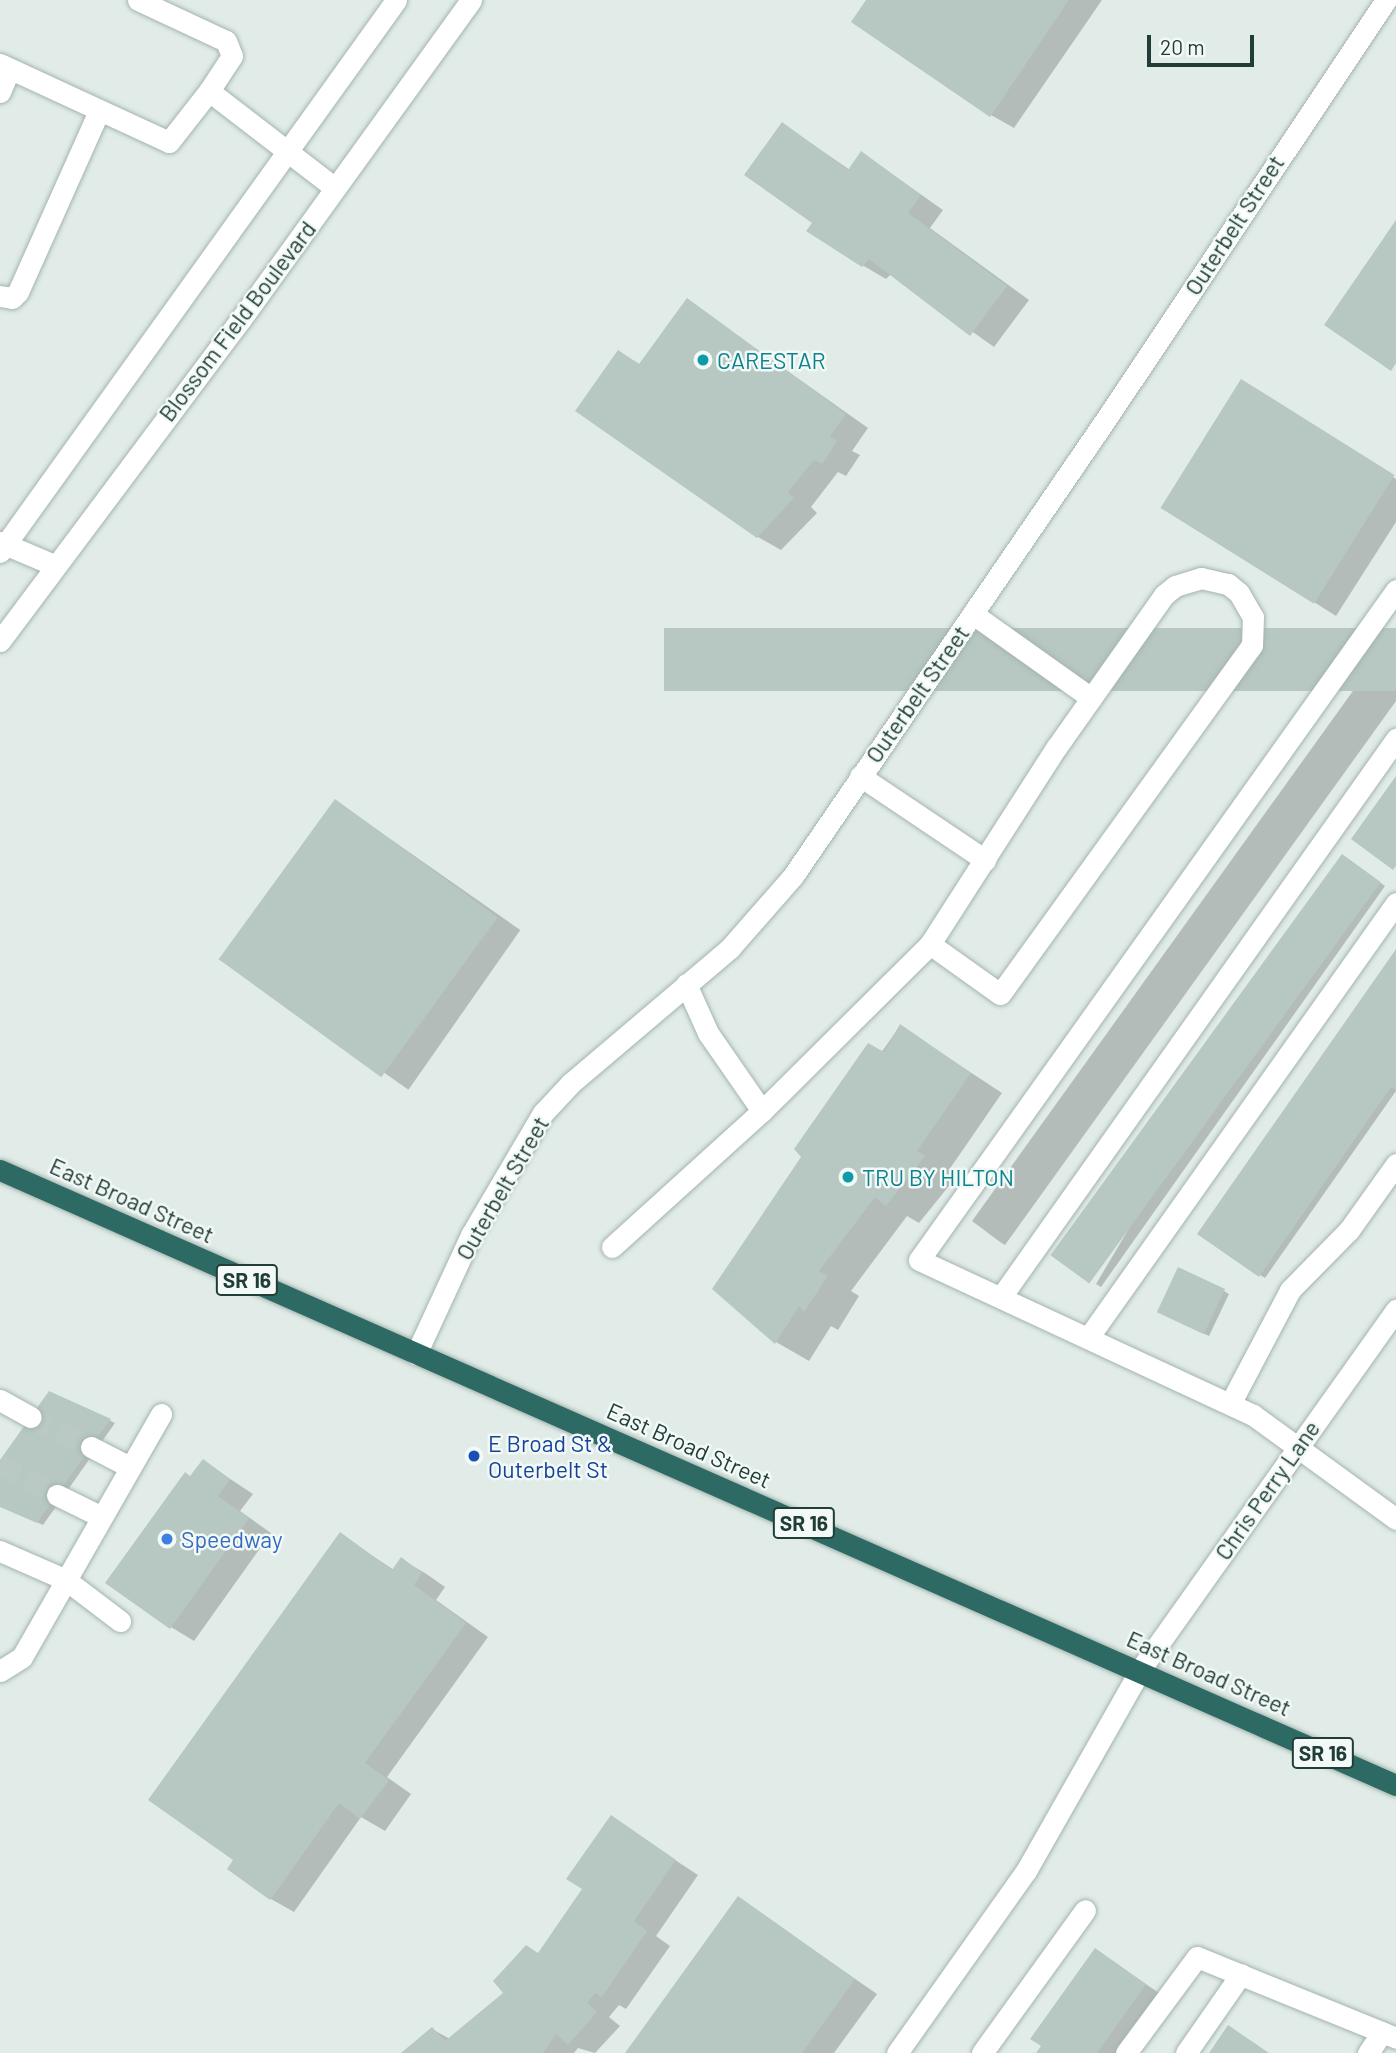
<!DOCTYPE html>
<style>
body{margin:0}
#map{position:relative;width:1396px;height:2053px;overflow:hidden;background:#e1ece8;font-family:Barlow,sans-serif}
div>[style]{position:absolute}
.shadow>*{inset:0;background:#0003;transform-origin:0 0}
.building>*{inset:0;background:#b7c7c2;transform-origin:0 0}
.minor-tunnel>*{height:21px;margin-top:-10.5px;transform-origin:0;background:repeating-linear-gradient(90deg,#bbc9c5 0 21px,transparent 0 31px)}
.roads{filter:drop-shadow(0 0 2px #a4b4b0) drop-shadow(0 0 2px #a4b4b0)}
.minor>*{height:21px;margin:-10.5px;padding:0 10.5px;transform-origin:10.5px;border-radius:10.5px;background:#fff}
.highway>*{height:21px;margin:-10.5px;padding:0 10.5px;transform-origin:10.5px;border-radius:10.5px;background:#2d6a63}
.dots>*{width:19px;height:19px;translate:-50% -50%;box-sizing:border-box;border:4px solid #f2f9f6;border-radius:50%}
span{translate:-50% -50%;white-space:nowrap;text-align:center;line-height:1.15;-webkit-text-stroke:5px #f2f9f6;paint-order:stroke}
.shield-label span{padding:2px 5px;background:#f2f9f6;border:2px solid;border-radius:5px;-webkit-text-stroke-width:0}
.shield-label{font-size:21px;color:#213d38;font-weight:700}
.street-label{font-size:23px;color:#213d38}
.culture-label{font-size:23px;color:#0d838f}
.left{translate:0 -50%;text-align:left}
.transit-label{font-size:23px;color:#164399}
.shop-label{font-size:23px;color:#366cbe}
.scale{position:absolute;left:1147px;top:35px;width:107px;height:32px;box-sizing:border-box;border:4px solid #213d38;border-top:0;padding-left:9px;font-size:21px;line-height:24px;white-space:nowrap;color:#213d38;-webkit-text-stroke:5px #f2f9f6;paint-order:stroke}
</style>
<div id="map">
<div class="shadow">
<i style="clip-path:polygon(868px 0,1102px 0,1014px 128px,991px 115px)"></i>
<i style="clip-path:polygon(783px 124px,850px 170px,862px 153px,943px 210px,930px 228px,1029px 300px,994px 347px,891px 274px,886px 279px,862px 265px,814px 223px)"></i>
<i style="clip-path:polygon(619px 352px,641px 365px,772px 360px,868px 428px,852px 451px,860px 455px,846px 476px,838px 472px,811px 507px,817px 513px,781px 550px,758px 537px)"></i>
<i style="clip-path:polygon(1264px 395px,1396px 479px,1396px 522px,1336px 616px,1162px 506px)"></i>
<i style="clip-path:polygon(1396px 631px,1396px 701px,1005px 1245px,1000px 1242px,972px 1221px)"></i>
<i style="left:336px;top:801px;width:225px;height:195px;rotate:35deg"></i>
<i style="clip-path:polygon(1348px 859px,1385px 886px,1101px 1287px,1096px 1284px)"></i>
<i style="clip-path:polygon(1396px 952px,1396px 1091px,1265px 1278px,1260px 1275px)"></i>
<i style="clip-path:polygon(900px 1026px,1002px 1093px,949px 1170px,957px 1176px,919px 1223px,907px 1216px,851px 1291px,859px 1296px,838px 1330px,831px 1326px,809px 1361px,776px 1342px,714px 1289px)"></i>
<i style="clip-path:polygon(1224px 1291px,1229px 1294px,1209px 1336px,1164px 1314px)"></i>
<i style="clip-path:polygon(50px 1393px,115px 1423px,43px 1525px,0 1506px,0 1463px)"></i>
<i style="clip-path:polygon(203px 1461px,253px 1494px,240px 1511px,271px 1533px,194px 1641px,171px 1627px,191px 1478px)"></i>
<i style="clip-path:polygon(341px 1535px,394px 1570px,402px 1560px,425px 1573px,445px 1587px,436px 1600px,488px 1637px,387px 1777px,411px 1794px,385px 1831px,361px 1817px,294px 1912px,271px 1899px,235px 1860px)"></i>
<i style="clip-path:polygon(611px 1818px,698px 1875px,656px 1936px,670px 1946px,626px 2009px,619px 2005px,609px 2017px,620px 2026px,595px 2053px,578px 2048px,574px 2053px,404px 2053px,432px 2029px,450px 2039px,505px 1993px,539px 1954px,584px 1889px)"></i>
<i style="clip-path:polygon(738px 1898px,877px 1994px,834px 2053px,627px 2053px)"></i>
<i style="clip-path:polygon(1095px 1950px,1168px 1999px,1129px 2053px,1038px 2053px)"></i>
</div>
<div class="building">
<i style="clip-path:polygon(866px 0,1069px 0,990px 117px,851px 22px)"></i>
<i style="clip-path:polygon(782px 122px,848px 170px,861px 151px,921px 195px,908px 213px,1007px 286px,970px 336px,869px 259px,862px 267px,806px 231px,812px 223px,744px 175px)"></i>
<i style="clip-path:polygon(1396px 220px,1396px 363px,1391px 371px,1324px 325px)"></i>
<i style="clip-path:polygon(687px 298px,846px 414px,830px 436px,837px 441px,822px 464px,814px 460px,788px 492px,794px 498px,757px 538px,575px 411px,618px 350px,639px 364px)"></i>
<i style="left:1241px;top:379px;width:181px;height:152px;rotate:32deg"></i>
<i style="left:1396px;top:628px;width:63px;height:732px;rotate:90deg"></i>
<i style="clip-path:polygon(1396px 776px,1396px 866px,1393px 870px,1351px 839px)"></i>
<i style="left:335px;top:799px;width:201px;height:198px;rotate:36deg"></i>
<i style="left:1342px;top:854px;width:48px;height:496px;rotate:36deg"></i>
<i style="clip-path:polygon(1396px 949px,1396px 1090px,1391px 1087px,1259px 1277px,1197px 1234px)"></i>
<i style="clip-path:polygon(900px 1024px,971px 1073px,917px 1151px,925px 1156px,886px 1206px,875px 1197px,819px 1271px,828px 1276px,804px 1312px,799px 1306px,775px 1344px,712px 1289px,801px 1157px,794px 1149px,868px 1043px,884px 1052px)"></i>
<i style="left:1178px;top:1267px;width:52px;height:50px;rotate:25deg"></i>
<i style="clip-path:polygon(49px 1391px,111px 1419px,37px 1523px,0 1507px,0 1460px)"></i>
<i style="clip-path:polygon(203px 1459px,230px 1479px,218px 1496px,249px 1518px,170px 1629px,105px 1583px,185px 1472px,190px 1476px)"></i>
<i style="clip-path:polygon(340px 1532px,392px 1570px,401px 1557px,422px 1573px,414px 1585px,466px 1623px,365px 1763px,389px 1780px,360px 1819px,339px 1803px,270px 1900px,227px 1869px,233px 1860px,148px 1800px)"></i>
<i style="clip-path:polygon(611px 1815px,676px 1860px,634px 1921px,647px 1931px,602px 1997px,595px 1993px,587px 2003px,597px 2012px,568px 2045px,556px 2034px,543px 2053px,401px 2053px,432px 2027px,445px 2041px,503px 1993px,493px 1981px,526px 1945px,538px 1953px,582px 1889px,566px 1879px)"></i>
<i style="clip-path:polygon(738px 1896px,855px 1979px,802px 2053px,625px 2053px)"></i>
<i style="clip-path:polygon(1095px 1948px,1146px 1984px,1097px 2053px,1036px 2053px,1041px 2046px,1030px 2039px)"></i>
<i style="clip-path:polygon(1228px 2025px,1269px 2053px,1209px 2053px)"></i>
</div>
<div class="minor-tunnel">
<i style="left:31px;top:1417px;width:67px;rotate:26.6deg"></i>
<i style="left:0;top:1464px;width:65px;rotate:28.5deg"></i>
</div>
<div class="roads">
<div class="minor">
<i style="left:138px;top:0;width:97px;rotate:25deg"></i>
<i style="left:226px;top:41px;width:16px;rotate:68deg"></i>
<i style="left:232px;top:56px;width:42px;rotate:123.3deg"></i>
<i style="left:209px;top:91px;width:159px;rotate:37.6deg"></i>
<i style="left:0;top:64px;width:186px;rotate:24.8deg"></i>
<i style="left:169px;top:142px;width:65px;rotate:-51.9deg"></i>
<i style="left:0;top:92px;width:25px;rotate:-67deg"></i>
<i style="left:0;top:296px;width:12px;rotate:9deg"></i>
<i style="left:12px;top:298px;width:8px;rotate:-45deg"></i>
<i style="left:18px;top:292px;width:198px;rotate:-65.9deg"></i>
<i style="left:0;top:542px;width:59px;rotate:23.1deg"></i>
<i style="left:0;top:552px;width:679px;rotate:-54.34deg"></i>
<i style="left:1396px;top:590px;width:822px;rotate:125.45deg"></i>
<i style="left:919px;top:1260px;width:368px;rotate:24.9deg"></i>
<i style="left:1253px;top:1415px;width:177px;rotate:36deg"></i>
<i style="left:973px;top:614px;width:145px;rotate:35.4deg"></i>
<i style="left:0;top:641px;width:402px;rotate:-53.2deg"></i>
<i style="left:241px;top:319px;width:393px;rotate:-54.2deg"></i>
<i style="left:860px;top:776px;width:151px;rotate:33.9deg"></i>
<i style="left:686px;top:984px;width:54px;rotate:65.8deg"></i>
<i style="left:708px;top:1033px;width:95px;rotate:55.3deg"></i>
<i style="left:762px;top:1111px;width:237px;rotate:-44.8deg"></i>
<i style="left:930px;top:944px;width:233px;rotate:-57.3deg"></i>
<i style="left:1056px;top:748px;width:187px;rotate:-54.8deg"></i>
<i style="left:1164px;top:595px;width:14px;rotate:-39deg"></i>
<i style="left:1175px;top:586px;width:27px;rotate:-17deg"></i>
<i style="left:1201px;top:578px;width:28px;rotate:13deg"></i>
<i style="left:1228px;top:584px;width:14px;rotate:39deg"></i>
<i style="left:1239px;top:593px;width:28px;rotate:60deg"></i>
<i style="left:1253px;top:617px;width:28px;rotate:92deg"></i>
<i style="left:1252px;top:645px;width:430px;rotate:125.8deg"></i>
<i style="left:1000px;top:994px;width:86px;rotate:-144.5deg"></i>
<i style="left:612px;top:1247px;width:202px;rotate:-42.2deg"></i>
<i style="left:1001px;top:1297px;width:684px;rotate:-54.71deg"></i>
<i style="left:1088px;top:1338px;width:533px;rotate:-54.7deg"></i>
<i style="left:416px;top:1354px;width:131px;rotate:-65.2deg"></i>
<i style="left:471px;top:1235px;width:142px;rotate:-59.5deg"></i>
<i style="left:543px;top:1113px;width:41px;rotate:-47deg"></i>
<i style="left:571px;top:1083px;width:209px;rotate:-40.3deg"></i>
<i style="left:730px;top:948px;width:96px;rotate:-48.8deg"></i>
<i style="left:793px;top:876px;width:550px;rotate:-55.59deg"></i>
<i style="left:1104px;top:422px;width:508px;rotate:-56.25deg"></i>
<i style="left:0;top:1400px;width:35px;rotate:29deg"></i>
<i style="left:1230px;top:1404px;width:129px;rotate:-62.2deg"></i>
<i style="left:1290px;top:1290px;width:84px;rotate:-45.5deg"></i>
<i style="left:1349px;top:1230px;width:81px;rotate:-54.5deg"></i>
<i style="left:91px;top:1447px;width:44px;rotate:27.1deg"></i>
<i style="left:57px;top:1495px;width:50px;rotate:26.1deg"></i>
<i style="left:0;top:1551px;width:72px;rotate:23.7deg"></i>
<i style="left:66px;top:1580px;width:68px;rotate:37.2deg"></i>
<i style="left:0;top:1671px;width:26px;rotate:-32deg"></i>
<i style="left:22px;top:1657px;width:280px;rotate:-60.2deg"></i>
<i style="left:897px;top:2053px;width:223px;rotate:-54.7deg"></i>
<i style="left:1026px;top:1871px;width:231px;rotate:-60.4deg"></i>
<i style="left:1140px;top:1670px;width:442px;rotate:-54.6deg"></i>
<i style="left:982px;top:2053px;width:176px;rotate:-54.2deg"></i>
<i style="left:1126px;top:2053px;width:119px;rotate:-53.5deg"></i>
<i style="left:1197px;top:1957px;width:215px;rotate:22.1deg"></i>
<i style="left:1186px;top:2053px;width:96px;rotate:-55.2deg"></i>
<i style="left:1368px;top:2053px;width:25px;rotate:-56deg"></i>
</div>
<div class="highway">
<i style="left:0;top:1170px;width:1525px;rotate:23.78deg"></i>
</div>
</div>
<div class="dots">
<i style="left:703px;top:360px;background:#0f9aa8"></i>
<i style="left:848px;top:1177px;background:#0f9aa8"></i>
<i style="left:474px;top:1456px;background:#1a4fb4"></i>
<i style="left:167px;top:1539px;background:#3f7fe0"></i>
</div>
<div class="shield-label">
<span style="left:247px;top:1280px">SR 16</span>
<span style="left:804px;top:1523px">SR 16</span>
<span style="left:1323px;top:1753px">SR 16</span>
</div>
<div class="street-label">
<span style="left:1234px;top:225px;rotate:-57deg">Outerbelt Street</span>
<span style="left:237px;top:321px;rotate:-53deg">Blossom Field Boulevard</span>
<span style="left:917px;top:694px;rotate:-55deg">Outerbelt Street</span>
<span style="left:502px;top:1188px;rotate:-60deg">Outerbelt Street</span>
<span style="left:132px;top:1200px;rotate:24deg">East Broad Street</span>
<span style="left:689px;top:1445px;rotate:24deg">East Broad Street</span>
<span style="left:1267px;top:1490px;rotate:-55deg">Chris Perry Lane</span>
<span style="left:1209px;top:1673px;rotate:24deg">East Broad Street</span>
</div>
<div class="culture-label">
<span class="left" style="left:717px;top:360px">CARESTAR</span>
<span class="left" style="left:862px;top:1177px">TRU BY HILTON</span>
</div>
<div class="transit-label">
<span class="left" style="left:488px;top:1456px">E Broad St &amp;<br>Outerbelt St</span>
</div>
<div class="shop-label">
<span class="left" style="left:181px;top:1539px">Speedway</span>
</div>
<div class="scale">20 m</div>
</div>
